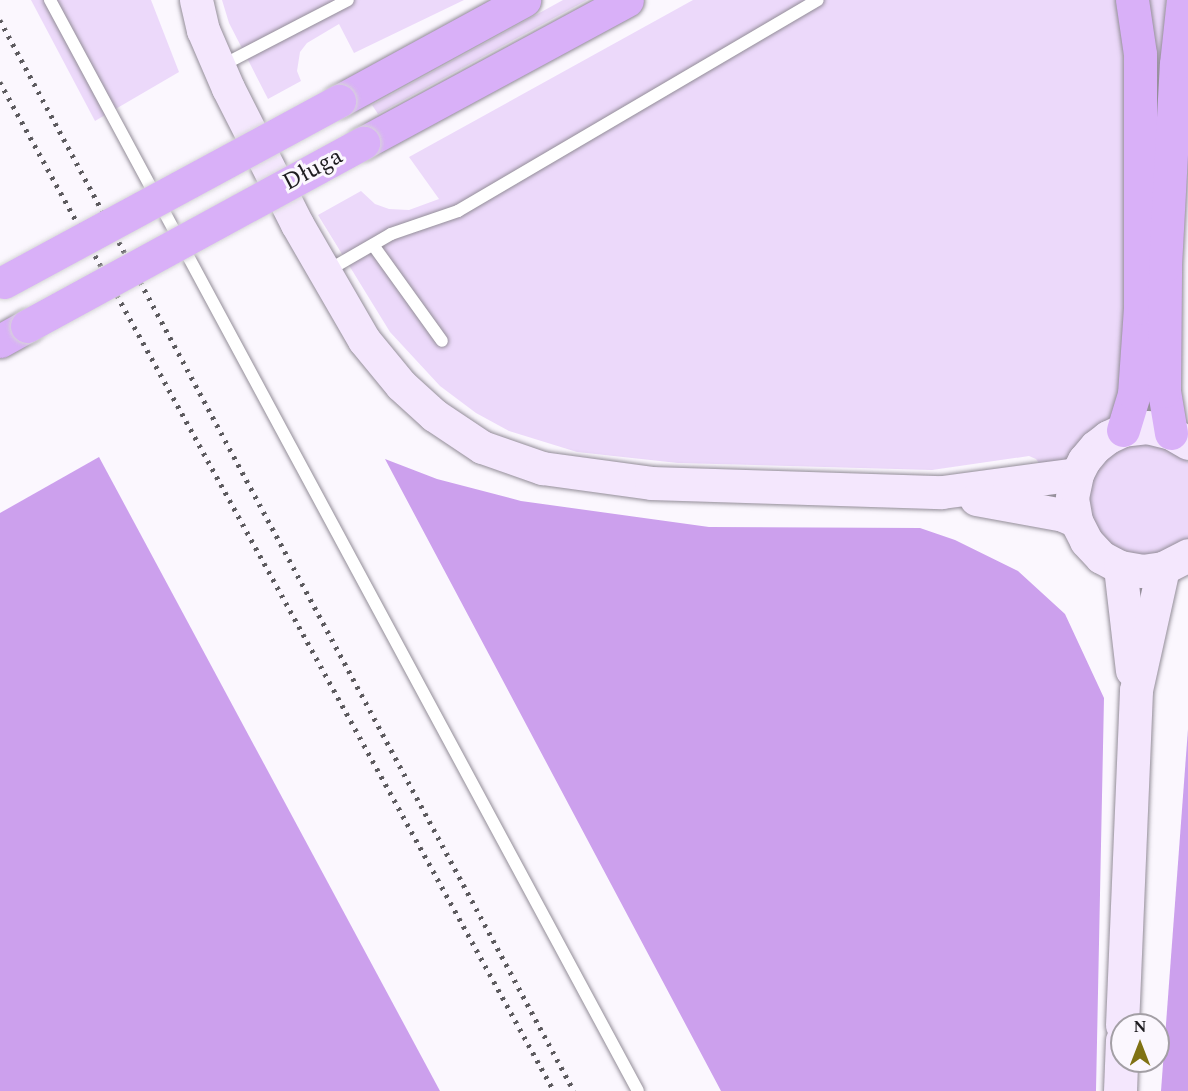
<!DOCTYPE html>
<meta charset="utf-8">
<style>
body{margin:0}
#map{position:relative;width:1188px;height:1091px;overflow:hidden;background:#fbf7fe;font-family:Spectral,serif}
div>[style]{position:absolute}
.green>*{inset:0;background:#ecd9fa}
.forest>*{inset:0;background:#cca0ed}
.roads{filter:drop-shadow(0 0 2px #938d98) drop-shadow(0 0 2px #938d98)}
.lane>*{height:12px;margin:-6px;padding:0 6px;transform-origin:6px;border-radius:6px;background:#fff}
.secondary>*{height:33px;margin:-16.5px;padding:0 16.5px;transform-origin:16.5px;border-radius:16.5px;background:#f4e7fd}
.highway>*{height:33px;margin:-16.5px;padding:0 16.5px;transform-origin:16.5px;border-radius:16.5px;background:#d9b0f8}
.rail>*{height:4.5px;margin-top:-2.25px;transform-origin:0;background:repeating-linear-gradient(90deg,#5c5a5e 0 3px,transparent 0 9px)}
.bridges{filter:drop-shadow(0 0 2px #d6d6d7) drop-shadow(0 0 2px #d6d6d7)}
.highway-bridge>*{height:33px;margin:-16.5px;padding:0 16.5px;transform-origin:16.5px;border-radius:16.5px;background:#d9b0f8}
span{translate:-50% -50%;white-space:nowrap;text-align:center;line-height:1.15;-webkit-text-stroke:6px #fbf7fe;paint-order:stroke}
.street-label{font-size:24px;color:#1e1c20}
.north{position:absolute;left:1110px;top:1013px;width:60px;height:60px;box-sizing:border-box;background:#fbf7fe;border:2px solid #a39fa5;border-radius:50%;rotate:0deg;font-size:16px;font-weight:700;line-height:24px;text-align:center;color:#1e1c20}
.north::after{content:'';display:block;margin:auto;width:21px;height:27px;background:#807214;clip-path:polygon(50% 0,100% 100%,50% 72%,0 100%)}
</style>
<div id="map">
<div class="green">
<i style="clip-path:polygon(31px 0,151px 0,179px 72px,95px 121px)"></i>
<i style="clip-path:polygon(222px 0,464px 0,354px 53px,339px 24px,307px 43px,300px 52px,297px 71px,301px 81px,268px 99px,229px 23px)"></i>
<i style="clip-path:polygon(563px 0,587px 0,378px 114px,372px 105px)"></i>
<i style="clip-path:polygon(693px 0,1116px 0,1122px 26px,1128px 156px,1121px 408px,1069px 462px,1042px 467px,1036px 459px,1029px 456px,932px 470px,678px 463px,577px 452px,509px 431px,476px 413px,440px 386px,390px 332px,318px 215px,361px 191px,375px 204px,389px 209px,409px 210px,439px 199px,409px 157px)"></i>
<i style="clip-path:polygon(1149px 0,1166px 0,1156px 232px,1155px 416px,1143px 416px,1153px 131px,1154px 36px)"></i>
<i style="clip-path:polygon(1143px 442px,1163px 444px,1181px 454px,1188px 462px,1188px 539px,1151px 557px,1116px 549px,1097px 531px,1090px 514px,1088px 491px,1095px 473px,1106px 458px,1121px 447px)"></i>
</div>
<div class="forest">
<i style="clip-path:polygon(99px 457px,440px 1091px,0 1091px,0 513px)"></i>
<i style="clip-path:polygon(385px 459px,437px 479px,521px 501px,709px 527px,920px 528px,955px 540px,1018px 571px,1065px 614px,1104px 698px,1096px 1091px,721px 1091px)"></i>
<i style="clip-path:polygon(1188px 729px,1188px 1091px,1161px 1091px)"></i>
</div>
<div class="roads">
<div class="lane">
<i style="left:50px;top:0;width:1239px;rotate:61.68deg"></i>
<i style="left:219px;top:67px;width:145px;rotate:-27.4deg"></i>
<i style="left:373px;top:245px;width:118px;rotate:54.3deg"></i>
<i style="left:327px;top:271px;width:74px;rotate:-30deg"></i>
<i style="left:391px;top:234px;width:71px;rotate:-18.9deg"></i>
<i style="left:458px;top:211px;width:417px;rotate:-30.4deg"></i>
</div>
<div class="secondary">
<i style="left:196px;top:0;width:31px;rotate:77deg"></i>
<i style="left:203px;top:30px;width:63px;rotate:66.7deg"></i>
<i style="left:228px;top:88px;width:153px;rotate:63.1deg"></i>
<i style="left:297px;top:224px;width:134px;rotate:60deg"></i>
<i style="left:364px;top:340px;width:58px;rotate:50.6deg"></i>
<i style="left:401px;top:385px;width:45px;rotate:42.3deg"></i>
<i style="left:434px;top:415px;width:58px;rotate:33.7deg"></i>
<i style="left:482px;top:447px;width:64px;rotate:19.3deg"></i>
<i style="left:542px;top:468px;width:110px;rotate:7.8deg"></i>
<i style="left:651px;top:483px;width:291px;rotate:1.8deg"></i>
<i style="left:942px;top:492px;width:136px;rotate:-7.6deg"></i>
<i style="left:1188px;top:443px;width:20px;rotate:-150deg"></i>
<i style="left:1171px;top:433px;width:25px;rotate:-166deg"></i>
<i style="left:1147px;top:427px;width:24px;rotate:173deg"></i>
<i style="left:1123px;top:430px;width:17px;rotate:155deg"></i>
<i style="left:1108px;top:437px;width:16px;rotate:142deg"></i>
<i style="left:1095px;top:447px;width:17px;rotate:130deg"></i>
<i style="left:1084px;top:460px;width:16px;rotate:117deg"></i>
<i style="left:1077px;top:474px;width:25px;rotate:102deg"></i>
<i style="left:1072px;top:498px;width:23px;rotate:80deg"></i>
<i style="left:1076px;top:521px;width:22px;rotate:63deg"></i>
<i style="left:1086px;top:541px;width:22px;rotate:47deg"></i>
<i style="left:1101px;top:557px;width:21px;rotate:28deg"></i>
<i style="left:1120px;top:567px;width:22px;rotate:10deg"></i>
<i style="left:1142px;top:571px;width:21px;rotate:-8deg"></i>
<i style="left:1163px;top:568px;width:28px;rotate:-27deg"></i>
<i style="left:976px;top:499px;width:88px;rotate:10.4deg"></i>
<i style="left:1063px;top:515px;width:14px;rotate:25deg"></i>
<i style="left:1120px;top:567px;width:104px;rotate:83.4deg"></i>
<i style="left:1122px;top:1025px;width:335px;rotate:-87.6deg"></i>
<i style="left:1136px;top:690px;width:125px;rotate:-77.5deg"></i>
<i style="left:1120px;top:1091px;width:51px;rotate:-87.8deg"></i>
</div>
<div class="highway">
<i style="left:339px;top:101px;width:211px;rotate:-28.6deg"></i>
<i style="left:363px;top:143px;width:300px;rotate:-28.4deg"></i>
<i style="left:0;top:341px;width:31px;rotate:-29deg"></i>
<i style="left:1123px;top:430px;width:38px;rotate:-73deg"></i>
<i style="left:1134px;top:394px;width:86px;rotate:-86deg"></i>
<i style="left:1140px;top:308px;width:254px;rotate:-90deg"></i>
<i style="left:1140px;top:54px;width:55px;rotate:-98.4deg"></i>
<i style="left:1171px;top:433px;width:43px;rotate:-99.5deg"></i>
<i style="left:1164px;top:391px;width:126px;rotate:-89.5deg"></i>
<i style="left:1165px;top:265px;width:201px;rotate:-86.9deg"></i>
<i style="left:1176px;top:64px;width:64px;rotate:-83.8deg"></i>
</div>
</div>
<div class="rail">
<i style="left:0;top:20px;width:1215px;rotate:61.81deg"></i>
<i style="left:0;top:82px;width:1151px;rotate:61.23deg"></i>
</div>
<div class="bridges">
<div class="highway-bridge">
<i style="left:4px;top:282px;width:381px;rotate:-28.4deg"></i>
<i style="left:27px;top:326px;width:383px;rotate:-28.6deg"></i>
</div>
</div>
<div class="street-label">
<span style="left:313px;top:170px;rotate:-28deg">Długa</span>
</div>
<div class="north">N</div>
</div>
